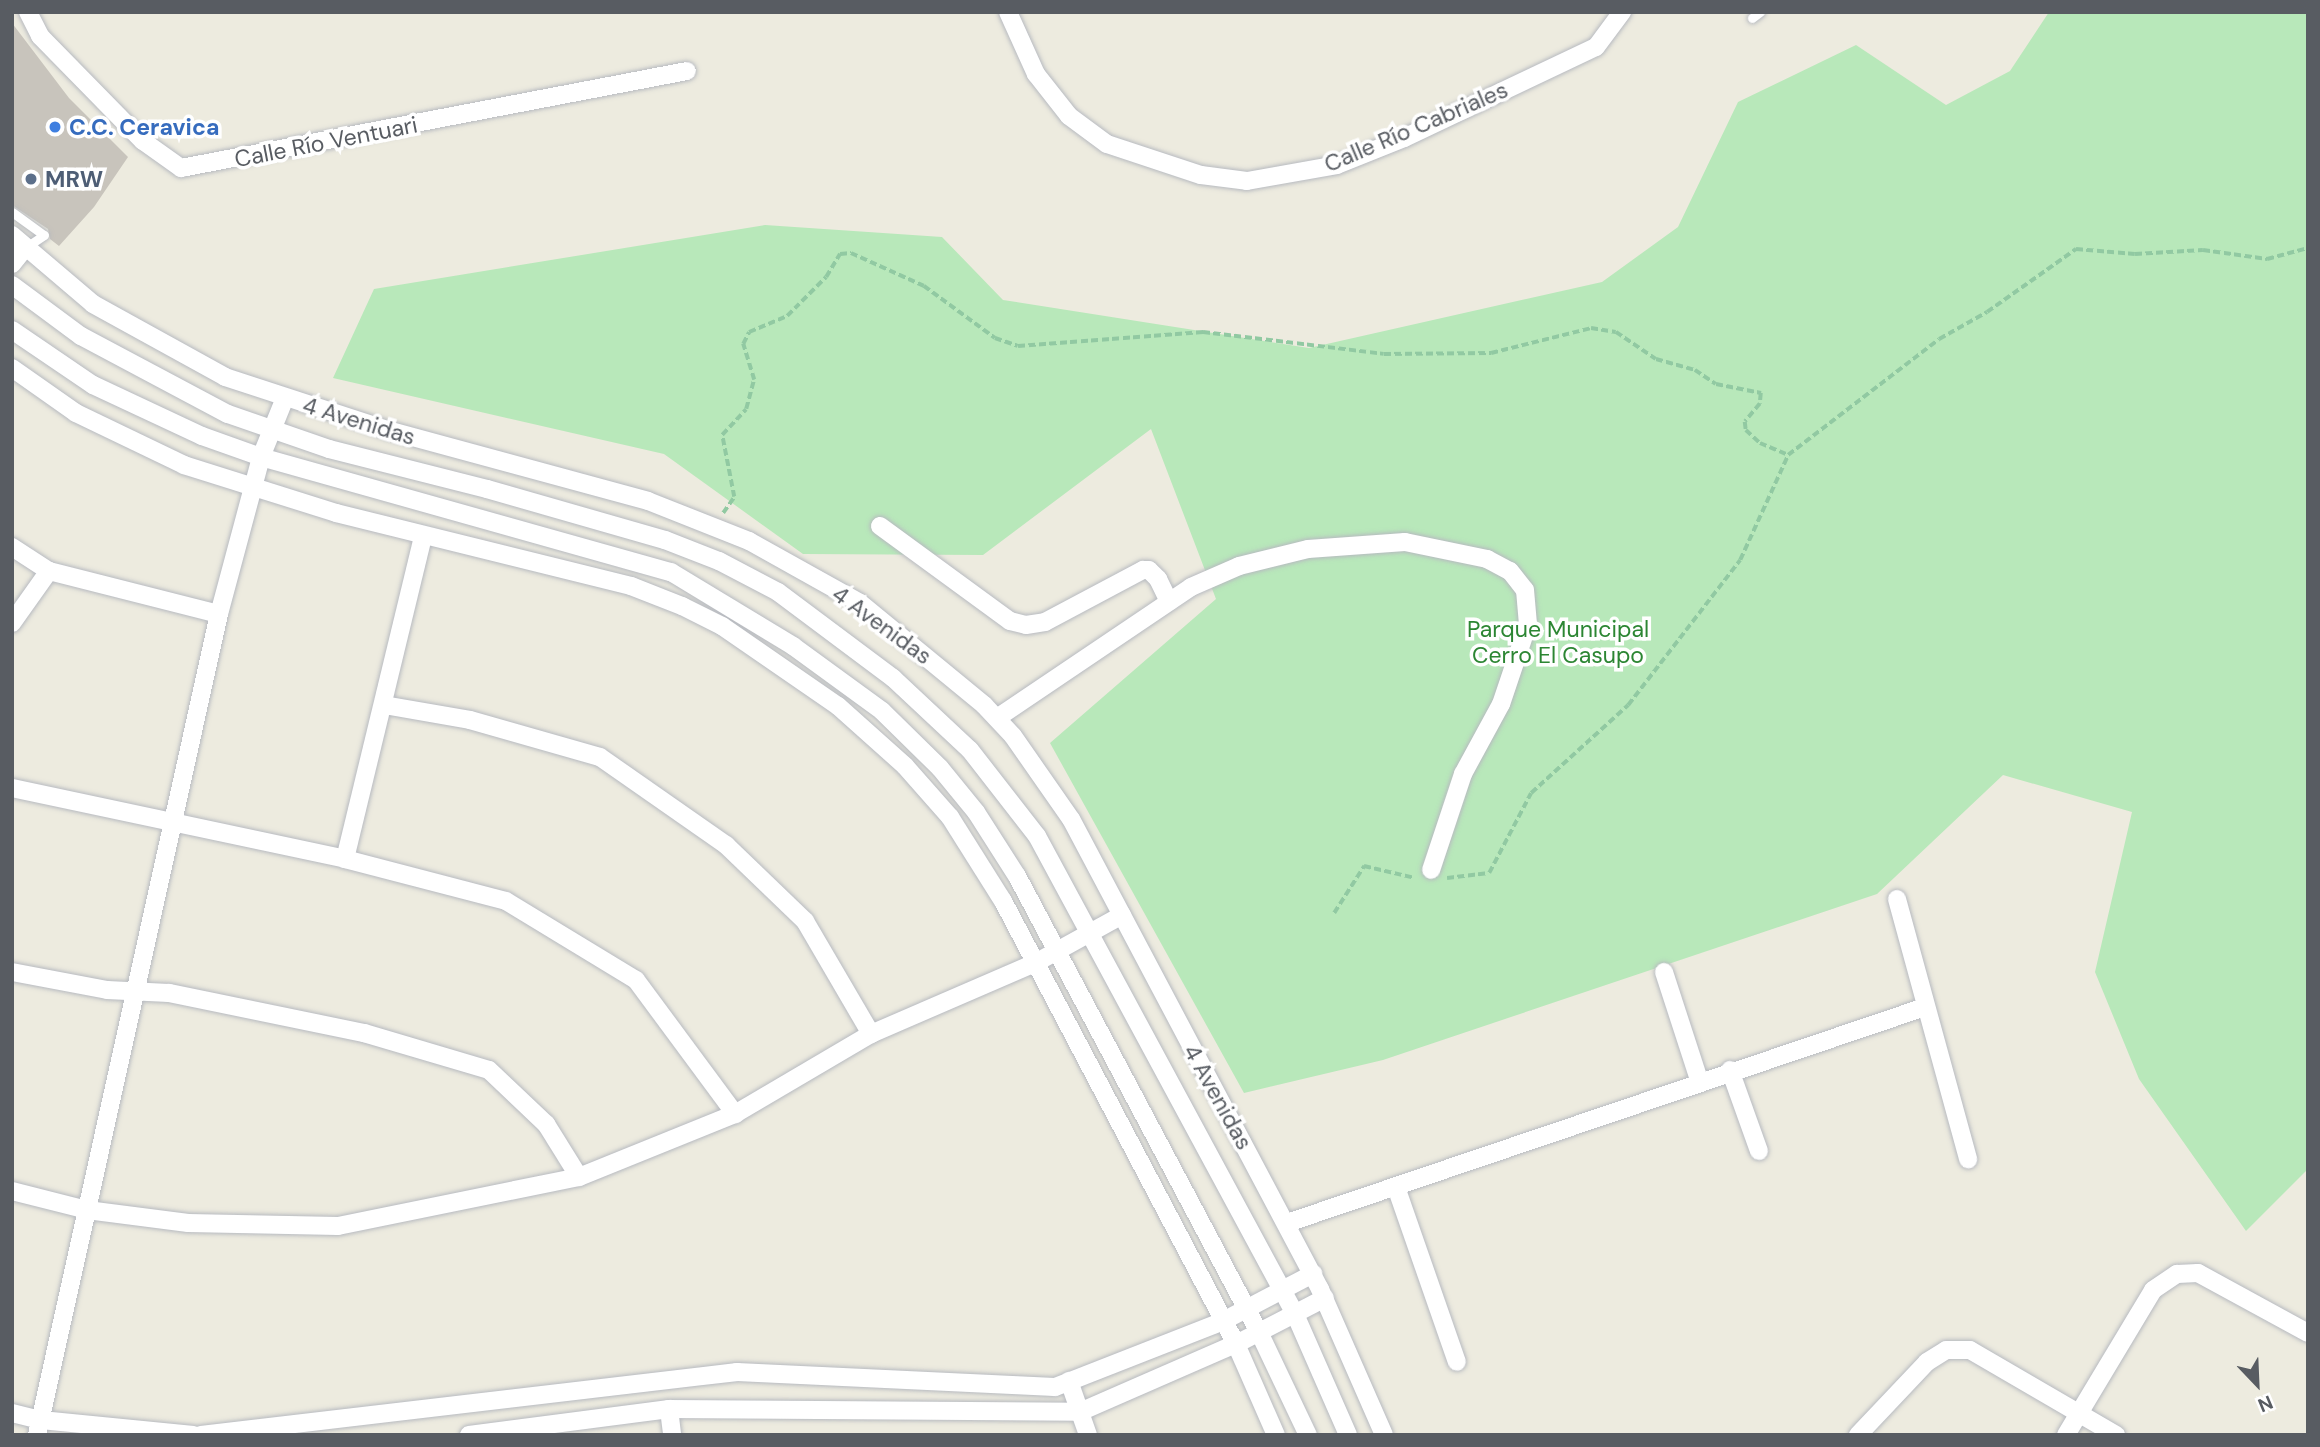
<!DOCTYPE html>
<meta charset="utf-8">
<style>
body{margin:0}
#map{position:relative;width:2320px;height:1447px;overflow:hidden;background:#edebdf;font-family:"DM Sans",sans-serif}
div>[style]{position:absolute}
.green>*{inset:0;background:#b8e8ba}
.building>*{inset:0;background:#c8c4bc}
.path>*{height:3.5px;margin-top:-1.75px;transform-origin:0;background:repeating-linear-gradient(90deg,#91c9a2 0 7px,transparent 0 10.5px)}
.roads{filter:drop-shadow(0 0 2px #b7bac0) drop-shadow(0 0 2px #b7bac0)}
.service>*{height:9px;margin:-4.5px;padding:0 4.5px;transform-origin:4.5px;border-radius:4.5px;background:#fff}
.minor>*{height:18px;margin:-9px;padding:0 9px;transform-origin:9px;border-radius:9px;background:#fff}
.dots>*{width:19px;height:19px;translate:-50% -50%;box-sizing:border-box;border:4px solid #fff;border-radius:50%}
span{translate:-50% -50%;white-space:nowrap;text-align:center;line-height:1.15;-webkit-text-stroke:7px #fff;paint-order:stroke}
.shop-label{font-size:23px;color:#366cbe;font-weight:700}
.left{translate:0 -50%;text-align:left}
.street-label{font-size:23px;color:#585c62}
.service-label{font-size:23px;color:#4e5e75;font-weight:700}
.park-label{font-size:23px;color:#2c8633}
.frame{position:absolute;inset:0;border:14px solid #585c62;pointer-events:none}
.north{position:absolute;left:2222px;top:1349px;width:70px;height:70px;-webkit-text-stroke:5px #fff;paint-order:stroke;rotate:157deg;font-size:19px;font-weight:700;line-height:28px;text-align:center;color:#585c62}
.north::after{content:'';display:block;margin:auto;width:24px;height:32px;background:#585c62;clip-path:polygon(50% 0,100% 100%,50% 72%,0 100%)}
</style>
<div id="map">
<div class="green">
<i style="clip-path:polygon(2049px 12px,2308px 12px,2308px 1169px,2246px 1231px,2139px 1079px,2095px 972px,2132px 812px,2003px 775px,1877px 894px,1383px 1060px,1244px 1093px,1050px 743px,1216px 599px,1151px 429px,983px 555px,803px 554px,664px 454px,333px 378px,374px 289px,765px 225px,942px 237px,1003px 300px,1309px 348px,1602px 282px,1678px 227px,1738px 102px,1856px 45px,1946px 105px,2010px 71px)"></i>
</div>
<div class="building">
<i style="clip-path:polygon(12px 23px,69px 98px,128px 157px,94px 207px,59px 246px,50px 239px,48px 229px,12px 205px)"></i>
</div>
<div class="path">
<i style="left:723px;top:513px;width:19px;rotate:-55deg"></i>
<i style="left:734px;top:497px;width:63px;rotate:-101deg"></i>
<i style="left:722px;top:435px;width:35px;rotate:-47deg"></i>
<i style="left:746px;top:409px;width:30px;rotate:-75deg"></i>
<i style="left:754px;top:380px;width:38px;rotate:-107deg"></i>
<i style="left:743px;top:344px;width:13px;rotate:-63deg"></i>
<i style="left:749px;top:332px;width:41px;rotate:-22.8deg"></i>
<i style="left:787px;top:316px;width:55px;rotate:-45deg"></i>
<i style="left:826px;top:277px;width:27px;rotate:-59deg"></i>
<i style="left:840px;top:254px;width:11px;rotate:-5deg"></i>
<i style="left:851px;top:253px;width:80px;rotate:24.3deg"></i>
<i style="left:924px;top:286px;width:88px;rotate:36.2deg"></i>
<i style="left:995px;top:338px;width:24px;rotate:19deg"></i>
<i style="left:1018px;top:346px;width:186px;rotate:-4.3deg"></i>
<i style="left:1203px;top:332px;width:182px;rotate:6.9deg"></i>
<i style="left:1384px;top:354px;width:107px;rotate:-0.5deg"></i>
<i style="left:1491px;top:353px;width:103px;rotate:-14deg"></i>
<i style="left:1591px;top:328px;width:25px;rotate:9deg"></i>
<i style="left:1616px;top:332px;width:48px;rotate:34deg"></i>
<i style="left:1656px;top:359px;width:41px;rotate:15.8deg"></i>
<i style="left:1695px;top:370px;width:25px;rotate:34deg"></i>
<i style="left:1716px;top:384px;width:46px;rotate:11.3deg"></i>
<i style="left:1761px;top:393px;width:11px;rotate:95deg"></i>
<i style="left:1760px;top:404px;width:23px;rotate:130deg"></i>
<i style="left:1745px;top:422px;width:8px;rotate:83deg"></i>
<i style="left:1746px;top:430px;width:19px;rotate:43deg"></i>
<i style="left:1760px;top:443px;width:30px;rotate:23deg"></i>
<i style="left:1447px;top:878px;width:42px;rotate:-6.8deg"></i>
<i style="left:1489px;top:873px;width:90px;rotate:-62.3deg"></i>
<i style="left:1531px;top:793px;width:131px;rotate:-42.2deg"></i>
<i style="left:1628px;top:705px;width:183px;rotate:-52.3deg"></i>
<i style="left:1740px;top:560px;width:115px;rotate:-65.4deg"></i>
<i style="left:1788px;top:455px;width:190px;rotate:-37.5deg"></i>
<i style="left:1939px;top:339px;width:55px;rotate:-29.4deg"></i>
<i style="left:1987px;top:312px;width:109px;rotate:-35.3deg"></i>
<i style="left:2076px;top:249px;width:59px;rotate:4.8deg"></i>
<i style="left:2135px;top:254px;width:68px;rotate:-3.4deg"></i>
<i style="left:2203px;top:250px;width:65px;rotate:8deg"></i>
<i style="left:2267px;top:259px;width:42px;rotate:-15deg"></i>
<i style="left:1334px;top:913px;width:56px;rotate:-57.4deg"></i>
<i style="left:1364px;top:866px;width:52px;rotate:13.2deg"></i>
</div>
<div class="roads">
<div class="service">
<i style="left:1752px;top:18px;width:10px;rotate:-37deg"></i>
<i style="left:12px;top:212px;width:39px;rotate:36deg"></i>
<i style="left:44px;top:235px;width:23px;rotate:146deg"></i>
</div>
<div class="minor">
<i style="left:28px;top:12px;width:27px;rotate:63deg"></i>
<i style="left:40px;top:36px;width:147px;rotate:45.6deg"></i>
<i style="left:143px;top:141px;width:47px;rotate:35.4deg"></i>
<i style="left:181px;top:168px;width:515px;rotate:-10.85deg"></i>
<i style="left:1008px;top:12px;width:68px;rotate:65.7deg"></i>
<i style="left:1036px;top:74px;width:53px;rotate:51.8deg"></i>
<i style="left:1069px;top:116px;width:47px;rotate:36.4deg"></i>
<i style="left:1107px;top:144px;width:99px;rotate:18.3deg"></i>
<i style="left:1201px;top:175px;width:46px;rotate:7.4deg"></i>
<i style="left:1247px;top:181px;width:91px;rotate:-10.1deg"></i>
<i style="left:1337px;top:165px;width:72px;rotate:-21.9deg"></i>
<i style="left:1404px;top:138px;width:212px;rotate:-25.4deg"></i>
<i style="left:1596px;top:47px;width:44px;rotate:-53.4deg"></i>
<i style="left:12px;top:235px;width:106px;rotate:40.4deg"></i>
<i style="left:93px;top:304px;width:151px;rotate:28.9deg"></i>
<i style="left:225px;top:377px;width:170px;rotate:18.1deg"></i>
<i style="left:387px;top:430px;width:270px;rotate:15.2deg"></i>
<i style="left:648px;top:501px;width:109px;rotate:21.6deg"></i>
<i style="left:749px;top:541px;width:127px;rotate:29.2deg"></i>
<i style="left:860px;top:603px;width:161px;rotate:39.4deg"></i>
<i style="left:984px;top:705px;width:42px;rotate:46.9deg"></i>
<i style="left:1013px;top:736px;width:101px;rotate:55.1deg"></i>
<i style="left:1071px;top:819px;width:532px;rotate:62.09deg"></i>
<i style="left:1320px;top:1289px;width:159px;rotate:66.3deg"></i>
<i style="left:12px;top:264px;width:21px;rotate:-51deg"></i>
<i style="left:12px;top:285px;width:86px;rotate:36.5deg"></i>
<i style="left:81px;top:336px;width:166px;rotate:28deg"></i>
<i style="left:228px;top:414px;width:107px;rotate:19.1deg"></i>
<i style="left:329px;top:449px;width:163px;rotate:14.2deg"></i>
<i style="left:487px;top:489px;width:185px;rotate:16deg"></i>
<i style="left:665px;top:540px;width:58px;rotate:21.3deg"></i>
<i style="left:719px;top:561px;width:67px;rotate:27.7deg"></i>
<i style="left:778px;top:592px;width:144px;rotate:36.8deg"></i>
<i style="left:893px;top:678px;width:105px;rotate:43.1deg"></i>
<i style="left:970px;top:750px;width:109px;rotate:52.1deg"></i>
<i style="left:1037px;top:836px;width:543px;rotate:61.64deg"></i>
<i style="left:1295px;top:1314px;width:132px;rotate:66.3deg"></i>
<i style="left:12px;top:330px;width:98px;rotate:34.2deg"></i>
<i style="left:93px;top:385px;width:120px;rotate:25.1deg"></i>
<i style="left:202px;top:436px;width:63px;rotate:19.6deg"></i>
<i style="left:261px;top:457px;width:426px;rotate:15.7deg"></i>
<i style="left:671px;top:572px;width:143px;rotate:31.2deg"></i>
<i style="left:793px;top:646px;width:110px;rotate:36.1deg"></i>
<i style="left:882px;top:711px;width:81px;rotate:44.5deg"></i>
<i style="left:940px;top:768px;width:57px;rotate:50.7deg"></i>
<i style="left:976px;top:812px;width:76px;rotate:57.4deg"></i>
<i style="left:1017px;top:876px;width:516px;rotate:62.05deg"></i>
<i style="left:1259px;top:1332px;width:114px;rotate:64.6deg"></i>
<i style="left:12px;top:368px;width:78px;rotate:35.1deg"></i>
<i style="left:76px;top:413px;width:120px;rotate:25.7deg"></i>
<i style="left:184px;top:465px;width:159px;rotate:17.5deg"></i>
<i style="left:336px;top:513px;width:304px;rotate:13.9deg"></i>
<i style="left:631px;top:586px;width:55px;rotate:21.4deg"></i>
<i style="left:682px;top:606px;width:45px;rotate:26.6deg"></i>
<i style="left:722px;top:626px;width:141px;rotate:34.6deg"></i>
<i style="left:838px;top:706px;width:90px;rotate:41.8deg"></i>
<i style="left:905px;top:766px;width:68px;rotate:48.6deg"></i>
<i style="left:950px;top:817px;width:99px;rotate:57.8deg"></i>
<i style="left:1003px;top:901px;width:501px;rotate:62.26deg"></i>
<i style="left:1236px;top:1344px;width:99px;rotate:66.3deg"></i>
<i style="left:880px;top:526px;width:161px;rotate:36.2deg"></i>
<i style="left:1010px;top:621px;width:16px;rotate:14deg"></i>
<i style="left:1026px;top:625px;width:19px;rotate:-9deg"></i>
<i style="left:1045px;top:622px;width:111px;rotate:-28deg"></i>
<i style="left:1143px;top:570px;width:6px"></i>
<i style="left:1149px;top:570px;width:13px;rotate:45deg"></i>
<i style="left:1158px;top:579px;width:25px;rotate:64deg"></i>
<i style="left:12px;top:547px;width:44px;rotate:33deg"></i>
<i style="left:49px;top:571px;width:175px;rotate:14.2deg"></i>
<i style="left:12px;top:623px;width:64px;rotate:-54.6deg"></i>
<i style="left:384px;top:705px;width:87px;rotate:9.9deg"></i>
<i style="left:470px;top:720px;width:135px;rotate:15.9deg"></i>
<i style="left:600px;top:757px;width:154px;rotate:34.9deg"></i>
<i style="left:726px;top:845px;width:110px;rotate:43.9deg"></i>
<i style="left:805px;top:921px;width:131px;rotate:59.7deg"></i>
<i style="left:997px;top:718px;width:234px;rotate:-34deg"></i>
<i style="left:1191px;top:587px;width:52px;rotate:-23.6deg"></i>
<i style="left:1239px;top:566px;width:71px;rotate:-13.8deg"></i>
<i style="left:1308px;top:549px;width:97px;rotate:-4.1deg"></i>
<i style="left:1405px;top:542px;width:84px;rotate:11.7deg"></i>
<i style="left:1487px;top:559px;width:26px;rotate:28deg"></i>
<i style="left:1510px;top:571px;width:24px;rotate:52deg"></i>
<i style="left:1525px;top:590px;width:34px;rotate:85deg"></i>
<i style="left:1528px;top:624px;width:84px;rotate:108.6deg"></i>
<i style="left:1501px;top:704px;width:80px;rotate:118.5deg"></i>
<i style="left:1463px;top:774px;width:101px;rotate:108.4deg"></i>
<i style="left:12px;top:788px;width:340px;rotate:12deg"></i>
<i style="left:345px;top:859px;width:166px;rotate:14.6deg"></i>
<i style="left:506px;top:901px;width:152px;rotate:31.3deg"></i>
<i style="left:636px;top:980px;width:167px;rotate:53.5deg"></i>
<i style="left:345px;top:859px;width:332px;rotate:-76.4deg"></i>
<i style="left:1897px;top:899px;width:270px;rotate:74.7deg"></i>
<i style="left:12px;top:972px;width:97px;rotate:10.7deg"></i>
<i style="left:107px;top:990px;width:62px;rotate:2.8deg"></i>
<i style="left:169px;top:993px;width:199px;rotate:11.6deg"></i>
<i style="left:364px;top:1033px;width:130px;rotate:16.5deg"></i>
<i style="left:489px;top:1070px;width:79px;rotate:43.5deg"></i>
<i style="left:546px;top:1124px;width:62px;rotate:58.1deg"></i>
<i style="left:1664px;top:972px;width:114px;rotate:72deg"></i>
<i style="left:1730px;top:1070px;width:86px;rotate:70.3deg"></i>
<i style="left:1396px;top:1187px;width:185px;rotate:70.8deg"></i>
<i style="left:12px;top:1191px;width:77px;rotate:14.2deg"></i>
<i style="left:87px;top:1210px;width:102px;rotate:7.3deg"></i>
<i style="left:188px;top:1223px;width:150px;rotate:1.1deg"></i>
<i style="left:338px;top:1226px;width:246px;rotate:-11.5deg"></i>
<i style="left:579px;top:1177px;width:168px;rotate:-22deg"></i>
<i style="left:735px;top:1114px;width:158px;rotate:-30.5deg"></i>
<i style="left:871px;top:1034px;width:181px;rotate:-23.4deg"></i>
<i style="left:1037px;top:962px;width:97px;rotate:-28.9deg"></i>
<i style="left:1287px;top:1223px;width:674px;rotate:-18.7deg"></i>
<i style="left:1069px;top:1381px;width:57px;rotate:70.6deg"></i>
<i style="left:669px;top:1409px;width:26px;rotate:83deg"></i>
<i style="left:12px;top:1413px;width:30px;rotate:14deg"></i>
<i style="left:41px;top:1420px;width:153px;rotate:5.6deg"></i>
<i style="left:37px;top:1435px;width:841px;rotate:-77.5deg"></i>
<i style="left:219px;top:614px;width:163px;rotate:-75deg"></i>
<i style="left:261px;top:457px;width:64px;rotate:-67.9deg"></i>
<i style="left:201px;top:1435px;width:540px;rotate:-6.7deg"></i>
<i style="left:737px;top:1372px;width:318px;rotate:2.7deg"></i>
<i style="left:1055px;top:1387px;width:180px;rotate:-21.4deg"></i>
<i style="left:1223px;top:1321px;width:102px;rotate:-27.6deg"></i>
<i style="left:469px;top:1435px;width:202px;rotate:-7.4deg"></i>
<i style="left:669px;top:1409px;width:411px;rotate:0.4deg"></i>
<i style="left:1080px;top:1412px;width:170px;rotate:-23.6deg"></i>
<i style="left:1236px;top:1344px;width:100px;rotate:-27.3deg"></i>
<i style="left:1858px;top:1435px;width:100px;rotate:-46.6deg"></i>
<i style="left:1927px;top:1362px;width:22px;rotate:-32deg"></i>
<i style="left:1946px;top:1350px;width:24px"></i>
<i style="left:1970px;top:1350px;width:169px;rotate:30.2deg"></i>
<i style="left:2066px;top:1435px;width:169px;rotate:-59deg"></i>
<i style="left:2153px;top:1290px;width:29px;rotate:-34deg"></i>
<i style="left:2177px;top:1274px;width:21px;rotate:-3deg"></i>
<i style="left:2198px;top:1273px;width:125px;rotate:28.6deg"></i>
</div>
</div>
<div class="dots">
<i style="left:55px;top:127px;background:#3f7fe0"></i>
<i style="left:31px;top:179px;background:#5c6f8a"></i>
</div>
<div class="shop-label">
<span class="left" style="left:69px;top:127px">C.C. Ceravica</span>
</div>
<div class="street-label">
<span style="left:1416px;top:127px;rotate:-23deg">Calle Río Cabriales</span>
<span style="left:326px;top:142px;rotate:-11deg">Calle Río Ventuari</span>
<span style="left:359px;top:421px;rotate:17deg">4 Avenidas</span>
<span style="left:882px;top:625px;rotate:36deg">4 Avenidas</span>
<span style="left:1218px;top:1097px;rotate:61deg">4 Avenidas</span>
</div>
<div class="service-label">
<span class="left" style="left:45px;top:179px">MRW</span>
</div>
<div class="park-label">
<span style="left:1558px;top:642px">Parque Municipal<br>Cerro El Casupo</span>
</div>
<div class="frame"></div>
<div class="north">N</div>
</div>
